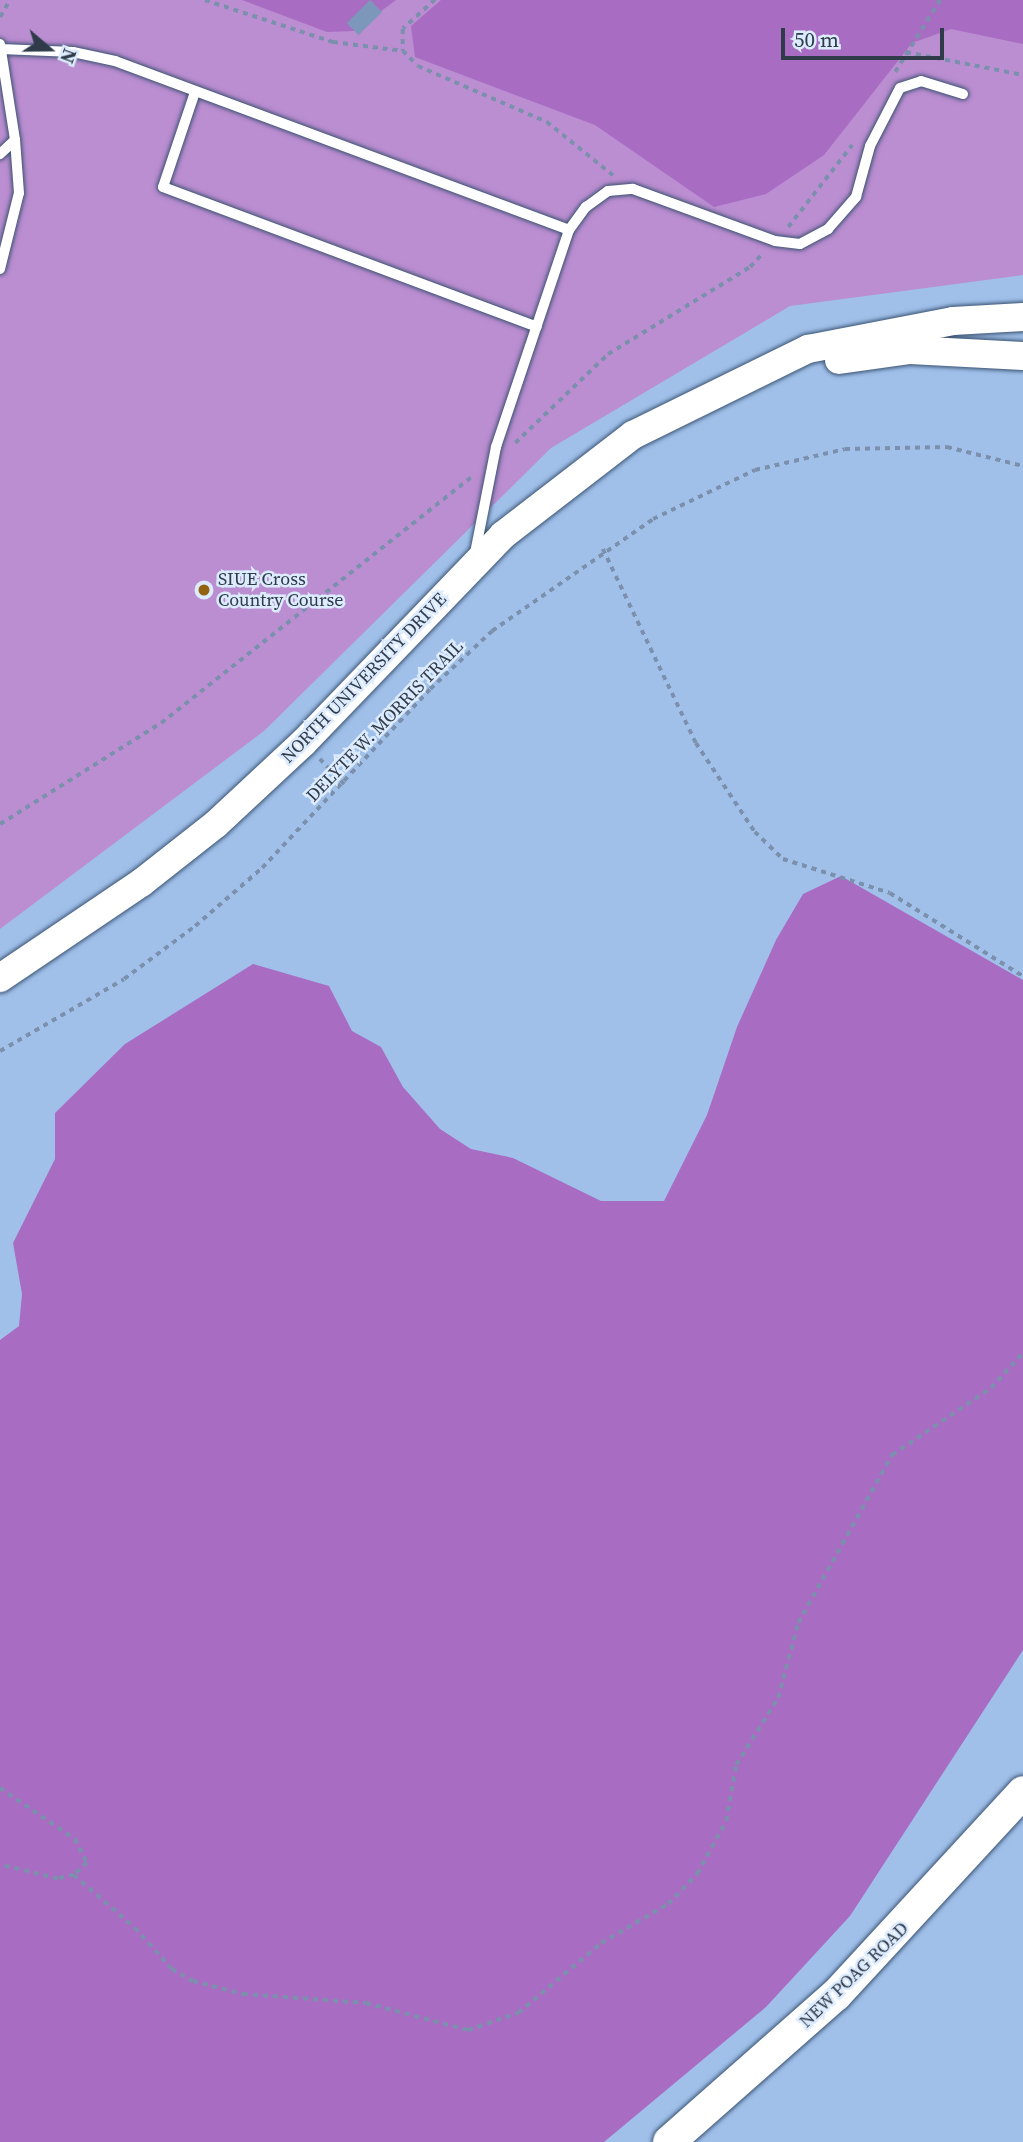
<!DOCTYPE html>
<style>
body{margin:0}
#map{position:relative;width:1023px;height:2142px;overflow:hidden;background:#afcbef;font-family:"Source Serif 4",serif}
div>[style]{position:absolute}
.built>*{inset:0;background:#a0c0ea;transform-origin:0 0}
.green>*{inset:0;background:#bb8dd1}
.forest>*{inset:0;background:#a86cc3}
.building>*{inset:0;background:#7c97b9;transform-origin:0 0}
.path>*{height:3.5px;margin-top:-1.75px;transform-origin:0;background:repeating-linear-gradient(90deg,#7b90ac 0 5px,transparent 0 10px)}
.roads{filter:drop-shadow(0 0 2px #3b5372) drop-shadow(0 0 2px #3b5372)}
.service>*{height:10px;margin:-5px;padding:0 5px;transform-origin:5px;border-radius:5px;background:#fff}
.secondary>*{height:28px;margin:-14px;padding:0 14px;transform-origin:14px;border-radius:14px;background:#fff}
.primary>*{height:32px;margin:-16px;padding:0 16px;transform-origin:16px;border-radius:16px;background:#fff}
.dots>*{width:19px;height:19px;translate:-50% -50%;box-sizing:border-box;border:4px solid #dcebfd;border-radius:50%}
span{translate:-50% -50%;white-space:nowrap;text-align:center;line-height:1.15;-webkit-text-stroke:5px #dcebfd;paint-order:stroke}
.poi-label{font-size:18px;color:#303b4a}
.left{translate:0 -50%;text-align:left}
.street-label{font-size:18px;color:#303b4a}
.north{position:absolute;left:14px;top:14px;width:70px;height:70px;-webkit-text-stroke:5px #dcebfd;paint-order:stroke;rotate:110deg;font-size:19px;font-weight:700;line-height:28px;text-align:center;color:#303b4a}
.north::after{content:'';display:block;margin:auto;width:24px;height:32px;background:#303b4a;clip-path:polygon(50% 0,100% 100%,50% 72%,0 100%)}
.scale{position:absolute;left:781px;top:28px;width:163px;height:32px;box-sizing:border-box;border:4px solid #303b4a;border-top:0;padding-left:9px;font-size:21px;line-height:24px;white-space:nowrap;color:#303b4a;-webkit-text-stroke:5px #dcebfd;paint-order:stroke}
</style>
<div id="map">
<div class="built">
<i style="left:0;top:0;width:1023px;height:2142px"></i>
</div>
<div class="green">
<i style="clip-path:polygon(0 0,1023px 0,1023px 275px,790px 306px,551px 448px,264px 731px,0 929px)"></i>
</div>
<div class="forest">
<i style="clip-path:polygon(242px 0,396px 0,354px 31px,327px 32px)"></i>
<i style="clip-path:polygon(441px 0,1023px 0,1023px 44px,951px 29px,912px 43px,824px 155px,766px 194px,714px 207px,595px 125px,415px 57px,411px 26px)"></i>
<i style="clip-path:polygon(841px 876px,1023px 980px,1023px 1650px,850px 1916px,766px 2007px,604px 2142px,0 2142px,0 1340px,19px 1326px,22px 1294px,13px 1243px,55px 1159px,55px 1113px,125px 1044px,253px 964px,329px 986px,352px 1031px,381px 1047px,403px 1087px,440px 1129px,471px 1149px,513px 1158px,601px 1201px,664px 1201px,707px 1115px,737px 1027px,776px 940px,803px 894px)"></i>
</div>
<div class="building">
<i style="left:370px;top:0;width:17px;height:33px;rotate:45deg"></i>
</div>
<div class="path">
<i style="left:205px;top:0;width:135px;rotate:18.2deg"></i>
<i style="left:333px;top:42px;width:71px;rotate:7.3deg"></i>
<i style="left:435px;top:0;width:43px;rotate:137.8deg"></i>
<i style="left:403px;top:29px;width:22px;rotate:90deg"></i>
<i style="left:403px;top:51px;width:21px;rotate:45deg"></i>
<i style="left:418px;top:66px;width:141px;rotate:23.5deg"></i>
<i style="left:547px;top:122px;width:85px;rotate:38.8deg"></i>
<i style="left:0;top:17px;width:20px;rotate:-60deg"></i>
<i style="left:906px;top:52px;width:119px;rotate:11.1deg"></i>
<i style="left:895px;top:72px;width:85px;rotate:-58deg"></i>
<i style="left:788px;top:227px;width:104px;rotate:-52deg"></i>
<i style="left:515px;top:443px;width:129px;rotate:-43.7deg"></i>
<i style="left:608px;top:354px;width:167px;rotate:-31.5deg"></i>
<i style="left:750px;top:267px;width:19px;rotate:-47deg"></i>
<i style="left:603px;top:549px;width:215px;rotate:64.4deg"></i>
<i style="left:696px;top:743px;width:107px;rotate:56.5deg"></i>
<i style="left:755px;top:832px;width:39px;rotate:44deg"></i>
<i style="left:783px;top:859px;width:112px;rotate:17.6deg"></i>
<i style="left:890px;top:893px;width:157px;rotate:32deg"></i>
<i style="left:320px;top:759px;width:35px;rotate:46deg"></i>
<i style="left:0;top:824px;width:190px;rotate:-32.1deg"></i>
<i style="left:161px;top:723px;width:398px;rotate:-38.4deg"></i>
<i style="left:0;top:1051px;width:143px;rotate:-30.1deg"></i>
<i style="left:124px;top:979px;width:89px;rotate:-36.7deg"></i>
<i style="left:195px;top:926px;width:89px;rotate:-40.9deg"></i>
<i style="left:262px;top:868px;width:245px;rotate:-46.8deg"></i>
<i style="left:430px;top:689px;width:85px;rotate:-43.1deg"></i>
<i style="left:492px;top:631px;width:196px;rotate:-34.8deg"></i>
<i style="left:653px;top:519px;width:113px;rotate:-25.7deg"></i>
<i style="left:755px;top:470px;width:92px;rotate:-13.1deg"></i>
<i style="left:845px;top:449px;width:102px;rotate:-1.1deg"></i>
<i style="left:947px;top:447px;width:78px;rotate:14deg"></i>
<i style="left:0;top:1788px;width:91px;rotate:34.2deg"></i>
<i style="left:75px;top:1839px;width:27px;rotate:63deg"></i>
<i style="left:87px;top:1863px;width:18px;rotate:137deg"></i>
<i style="left:74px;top:1875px;width:16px;rotate:166deg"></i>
<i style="left:58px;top:1879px;width:60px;rotate:-166.4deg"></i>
<i style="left:74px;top:1875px;width:81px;rotate:41deg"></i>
<i style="left:135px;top:1928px;width:55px;rotate:47.9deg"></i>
<i style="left:172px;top:1969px;width:24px;rotate:30deg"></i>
<i style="left:193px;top:1981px;width:52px;rotate:14.6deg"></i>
<i style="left:243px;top:1994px;width:123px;rotate:4.2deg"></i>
<i style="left:366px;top:2003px;width:106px;rotate:14.8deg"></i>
<i style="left:468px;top:2030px;width:53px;rotate:-18.8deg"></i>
<i style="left:518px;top:2013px;width:109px;rotate:-40.1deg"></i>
<i style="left:601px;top:1943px;width:78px;rotate:-30.2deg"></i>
<i style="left:668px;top:1904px;width:42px;rotate:-46deg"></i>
<i style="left:697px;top:1874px;width:60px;rotate:-61.3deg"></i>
<i style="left:726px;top:1821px;width:57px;rotate:-79.9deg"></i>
<i style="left:736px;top:1765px;width:79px;rotate:-57.9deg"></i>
<i style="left:778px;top:1698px;width:78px;rotate:-75.1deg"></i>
<i style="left:798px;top:1623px;width:193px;rotate:-60.8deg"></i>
<i style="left:892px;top:1455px;width:120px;rotate:-34.1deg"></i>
<i style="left:991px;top:1388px;width:47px;rotate:-47.6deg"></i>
</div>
<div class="roads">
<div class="service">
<i style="left:0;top:44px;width:97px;rotate:81.1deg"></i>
<i style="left:15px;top:140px;width:21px;rotate:137deg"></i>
<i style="left:1px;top:49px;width:72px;rotate:2.4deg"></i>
<i style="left:73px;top:52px;width:43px;rotate:12.1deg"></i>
<i style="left:115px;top:61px;width:484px;rotate:20.4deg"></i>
<i style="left:569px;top:230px;width:229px;rotate:108.6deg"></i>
<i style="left:496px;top:447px;width:108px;rotate:101.2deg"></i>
<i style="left:194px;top:95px;width:97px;rotate:108.6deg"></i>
<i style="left:163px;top:187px;width:399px;rotate:20.5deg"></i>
<i style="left:569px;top:230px;width:29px;rotate:-54deg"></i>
<i style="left:586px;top:207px;width:27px;rotate:-36deg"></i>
<i style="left:608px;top:191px;width:25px;rotate:-5deg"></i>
<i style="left:633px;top:189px;width:151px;rotate:20.1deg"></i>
<i style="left:775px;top:241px;width:25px;rotate:7deg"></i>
<i style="left:800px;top:244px;width:32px;rotate:-28deg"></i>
<i style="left:828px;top:229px;width:43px;rotate:-48.8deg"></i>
<i style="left:856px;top:197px;width:53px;rotate:-74.6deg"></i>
<i style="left:870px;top:146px;width:65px;rotate:-62.7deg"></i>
<i style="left:900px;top:88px;width:22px;rotate:-18deg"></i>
<i style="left:921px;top:81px;width:44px;rotate:17.2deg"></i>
<i style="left:0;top:269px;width:78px;rotate:-76deg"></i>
<i style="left:19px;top:193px;width:53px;rotate:-94.3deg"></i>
</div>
<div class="secondary">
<i style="left:839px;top:360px;width:72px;rotate:-8deg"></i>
<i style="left:910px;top:350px;width:113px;rotate:3deg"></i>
<i style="left:0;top:978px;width:170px;rotate:-34deg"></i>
<i style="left:141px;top:883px;width:95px;rotate:-38.2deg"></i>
<i style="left:216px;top:824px;width:120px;rotate:-43deg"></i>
<i style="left:304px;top:742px;width:287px;rotate:-46.1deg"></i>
<i style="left:503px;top:535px;width:164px;rotate:-37.6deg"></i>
<i style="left:633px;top:435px;width:195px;rotate:-26.2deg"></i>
<i style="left:808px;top:349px;width:148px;rotate:-10.9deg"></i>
<i style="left:953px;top:321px;width:70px;rotate:-3.3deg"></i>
</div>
<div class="primary">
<i style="left:669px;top:2142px;width:222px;rotate:-41.4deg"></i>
<i style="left:836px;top:1995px;width:276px;rotate:-47.3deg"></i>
</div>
</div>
<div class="dots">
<i style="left:204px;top:590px;background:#926310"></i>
</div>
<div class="poi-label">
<span class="left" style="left:218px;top:590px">SIUE Cross<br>Country Course</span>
</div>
<div class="street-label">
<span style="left:364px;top:678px;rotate:-46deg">NORTH UNIVERSITY DRIVE</span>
<span style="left:385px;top:721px;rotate:-46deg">DELYTE W. MORRIS TRAIL</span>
<span style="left:854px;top:1975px;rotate:-44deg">NEW POAG ROAD</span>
</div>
<div class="north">N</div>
<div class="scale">50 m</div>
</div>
